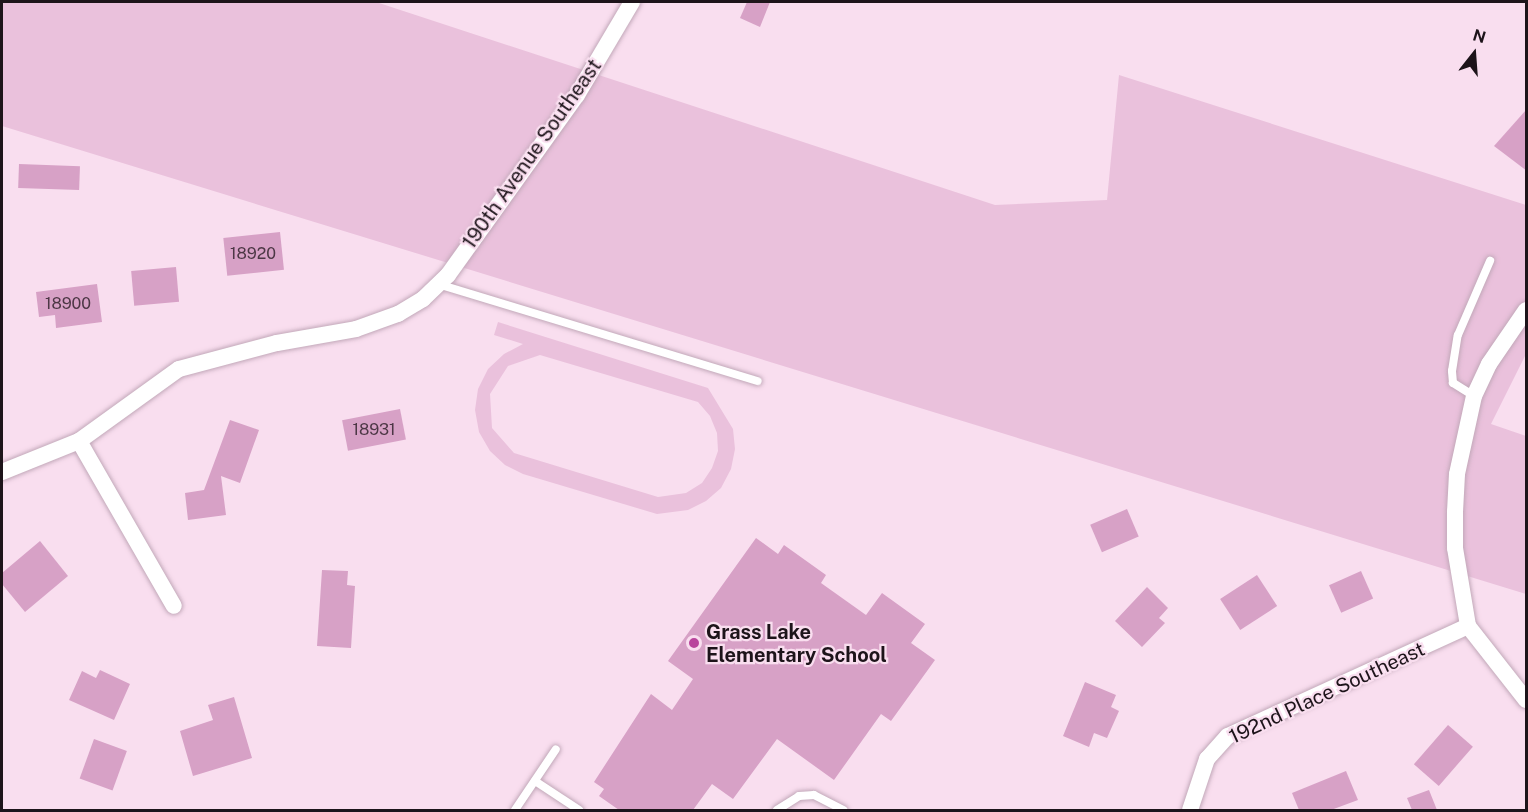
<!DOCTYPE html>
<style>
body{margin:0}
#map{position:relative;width:1528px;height:812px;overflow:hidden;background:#f9deef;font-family:"Public Sans",sans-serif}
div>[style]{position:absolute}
.green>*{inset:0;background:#eac1dc}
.building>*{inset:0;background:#d7a1c6;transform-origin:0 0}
.roads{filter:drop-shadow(0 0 2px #c2a8b9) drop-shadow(0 0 2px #c2a8b9)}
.lane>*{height:8px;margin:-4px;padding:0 4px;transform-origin:4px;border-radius:4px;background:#fff}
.street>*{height:16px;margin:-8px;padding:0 8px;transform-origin:8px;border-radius:8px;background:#fff}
.dots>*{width:16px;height:16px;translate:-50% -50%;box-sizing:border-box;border:3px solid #f9deef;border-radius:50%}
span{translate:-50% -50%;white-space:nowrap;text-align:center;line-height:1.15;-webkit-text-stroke:4.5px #f9deef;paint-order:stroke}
.number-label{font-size:16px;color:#4c3745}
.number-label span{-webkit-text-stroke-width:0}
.street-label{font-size:20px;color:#1d141a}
.poi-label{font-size:20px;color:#1d141a;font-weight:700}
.left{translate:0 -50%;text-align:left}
.frame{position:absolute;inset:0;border:3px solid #1d141a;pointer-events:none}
.north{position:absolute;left:1444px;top:24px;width:60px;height:60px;-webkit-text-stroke:4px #f9deef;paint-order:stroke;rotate:17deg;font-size:16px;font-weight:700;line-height:24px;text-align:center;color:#1d141a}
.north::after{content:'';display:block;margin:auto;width:21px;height:27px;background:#1d141a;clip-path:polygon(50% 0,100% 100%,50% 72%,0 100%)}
</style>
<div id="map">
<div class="green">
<i style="clip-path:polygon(2px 2px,376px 2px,995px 205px,1107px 200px,1119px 75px,1526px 205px,1526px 354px,1491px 424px,1526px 436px,1526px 594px,2px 126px)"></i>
<i style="clip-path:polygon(evenodd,498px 322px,708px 388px,733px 429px,735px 449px,731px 469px,721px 488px,706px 501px,688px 510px,657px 514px,523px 474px,505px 465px,490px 451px,479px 432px,475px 410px,478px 389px,488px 369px,504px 354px,523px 344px,494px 335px,498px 322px,540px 355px,698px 402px,710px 416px,717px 433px,718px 451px,712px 468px,702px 483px,686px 493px,658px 497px,514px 453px,492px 428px,490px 394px,508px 366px,540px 355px)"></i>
</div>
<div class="building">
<i style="clip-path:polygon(747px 2px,770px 2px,760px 27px,740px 18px)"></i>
<i style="clip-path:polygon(1527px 109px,1527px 171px,1494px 146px)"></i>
<i style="left:19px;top:164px;width:61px;height:24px;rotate:2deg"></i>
<i style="left:280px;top:232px;width:38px;height:57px;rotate:84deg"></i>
<i style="left:176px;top:267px;width:35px;height:45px;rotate:85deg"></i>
<i style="clip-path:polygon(97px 284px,102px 322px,56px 328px,55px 315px,39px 317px,36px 292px)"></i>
<i style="left:400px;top:409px;width:31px;height:59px;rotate:79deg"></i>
<i style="clip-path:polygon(230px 420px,259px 430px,240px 483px,221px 476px,226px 515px,188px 520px,185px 493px,204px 490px)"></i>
<i style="left:1127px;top:509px;width:30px;height:40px;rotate:67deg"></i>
<i style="clip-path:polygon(756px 538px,778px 554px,784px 545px,826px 575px,821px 583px,866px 615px,882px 593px,925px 624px,911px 643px,935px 660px,891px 721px,881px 714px,834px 780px,777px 739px,733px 799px,712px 784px,693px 810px,619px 810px,599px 796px,604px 789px,594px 782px,651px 694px,672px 710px,693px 679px,668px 661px)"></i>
<i style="clip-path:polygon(40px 541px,68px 576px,25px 612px,2px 584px,2px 573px)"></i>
<i style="clip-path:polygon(322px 570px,348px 571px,347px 585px,355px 586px,351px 648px,317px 646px)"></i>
<i style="left:1361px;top:571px;width:30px;height:35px;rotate:66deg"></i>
<i style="left:1257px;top:575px;width:37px;height:44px;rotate:57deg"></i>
<i style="clip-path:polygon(1147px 587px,1168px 608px,1159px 618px,1165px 623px,1142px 647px,1115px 621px)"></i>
<i style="clip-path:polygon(100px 670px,130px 684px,114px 720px,69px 700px,82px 671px,96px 678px)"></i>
<i style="clip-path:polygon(1085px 682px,1116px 695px,1111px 707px,1119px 711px,1107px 738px,1094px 733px,1089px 747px,1063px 736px)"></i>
<i style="clip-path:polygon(234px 697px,252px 758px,193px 776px,180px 731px,213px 720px,208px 705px)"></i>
<i style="left:1448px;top:725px;width:33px;height:52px;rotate:41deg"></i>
<i style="left:94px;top:739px;width:35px;height:42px;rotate:20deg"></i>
<i style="clip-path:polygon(1346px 771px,1358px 800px,1331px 810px,1299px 810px,1292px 793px)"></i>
<i style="clip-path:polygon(1429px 790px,1437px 810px,1412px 810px,1407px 798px)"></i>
</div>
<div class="roads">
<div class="lane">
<i style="left:438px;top:284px;width:334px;rotate:16.9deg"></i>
<i style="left:1474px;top:396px;width:25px;rotate:-148deg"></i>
<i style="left:1453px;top:383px;width:12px;rotate:-95deg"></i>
<i style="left:1452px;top:371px;width:36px;rotate:-81deg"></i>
<i style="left:1458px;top:335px;width:81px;rotate:-66.6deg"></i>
<i style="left:535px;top:781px;width:53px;rotate:33.4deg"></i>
<i style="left:515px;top:810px;width:73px;rotate:-56.1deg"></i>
<i style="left:777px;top:810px;width:26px;rotate:-32deg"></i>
<i style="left:799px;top:796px;width:15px;rotate:-4deg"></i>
<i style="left:814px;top:795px;width:33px;rotate:27deg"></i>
</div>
<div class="street">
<i style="left:1526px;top:310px;width:65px;rotate:124.4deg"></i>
<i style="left:1489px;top:364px;width:35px;rotate:115deg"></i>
<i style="left:1474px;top:396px;width:80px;rotate:102.3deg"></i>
<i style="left:1457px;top:474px;width:38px;rotate:93deg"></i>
<i style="left:1455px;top:512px;width:36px;rotate:90deg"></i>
<i style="left:1455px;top:548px;width:79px;rotate:80.5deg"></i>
<i style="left:1468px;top:626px;width:94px;rotate:51.9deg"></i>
<i style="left:79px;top:441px;width:190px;rotate:60.1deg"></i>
<i style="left:2px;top:472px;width:83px;rotate:-21.9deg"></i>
<i style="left:79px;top:441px;width:123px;rotate:-35.8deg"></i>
<i style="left:179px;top:369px;width:101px;rotate:-14.9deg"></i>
<i style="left:277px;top:343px;width:80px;rotate:-10deg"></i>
<i style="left:356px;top:329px;width:45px;rotate:-19.7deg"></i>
<i style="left:398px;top:314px;width:29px;rotate:-31deg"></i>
<i style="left:423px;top:299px;width:35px;rotate:-44deg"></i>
<i style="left:448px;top:275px;width:221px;rotate:-54.4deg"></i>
<i style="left:577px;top:95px;width:108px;rotate:-59.4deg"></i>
<i style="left:1190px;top:810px;width:54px;rotate:-71.6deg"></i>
<i style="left:1207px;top:759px;width:31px;rotate:-48deg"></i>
<i style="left:1228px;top:736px;width:264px;rotate:-24.6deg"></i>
</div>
</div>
<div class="dots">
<i style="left:694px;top:643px;background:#b9449c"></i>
</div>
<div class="number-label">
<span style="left:253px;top:254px">18920</span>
<span style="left:68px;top:304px">18900</span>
<span style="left:374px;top:430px">18931</span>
</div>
<div class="street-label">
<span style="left:532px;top:154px;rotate:-55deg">190th Avenue Southeast</span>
<span style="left:1327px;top:693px;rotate:-25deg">192nd Place Southeast</span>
</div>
<div class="poi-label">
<span class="left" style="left:706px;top:644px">Grass Lake<br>Elementary School</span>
</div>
<div class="frame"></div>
<div class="north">N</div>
</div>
